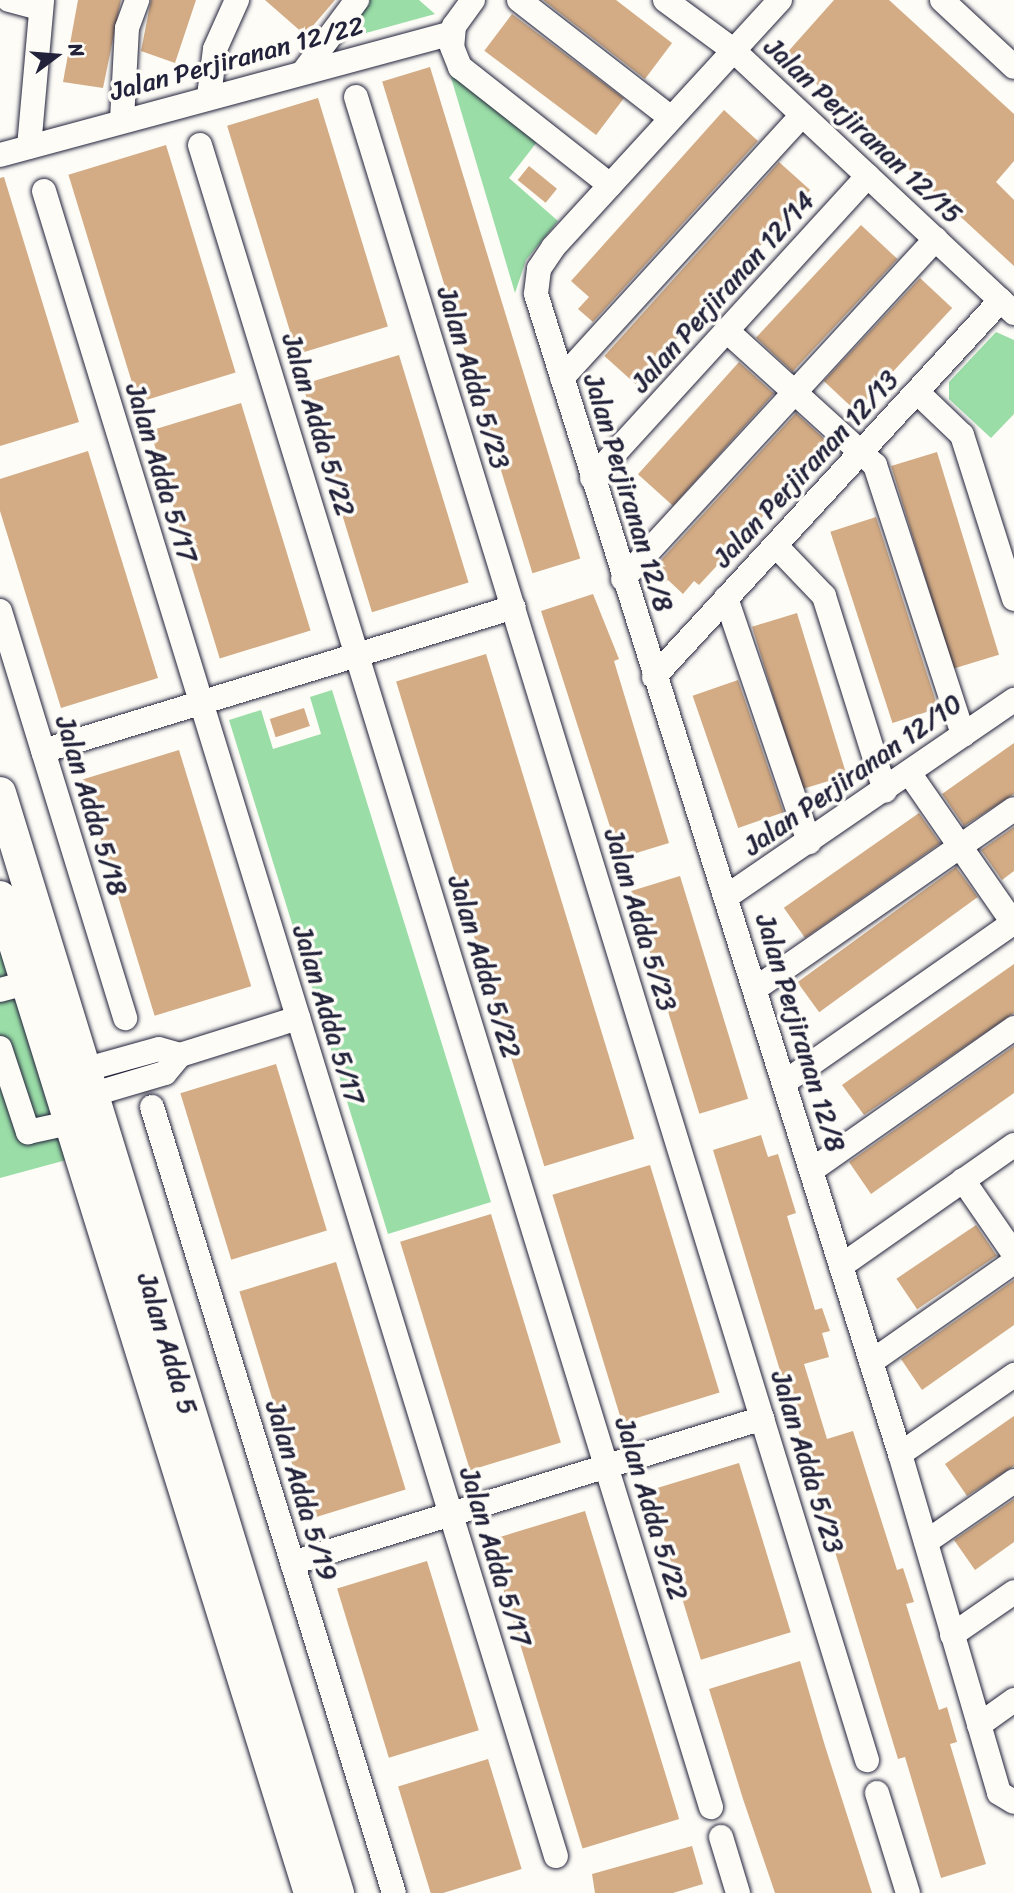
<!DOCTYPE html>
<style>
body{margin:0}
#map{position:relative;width:1014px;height:1893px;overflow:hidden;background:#fdfcf7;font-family:Sriracha,sans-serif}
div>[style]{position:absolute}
.green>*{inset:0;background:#9adda7}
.building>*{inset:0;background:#d3ac85;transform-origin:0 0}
.roads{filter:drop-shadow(0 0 2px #22223b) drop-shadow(0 0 2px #22223b)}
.minor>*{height:24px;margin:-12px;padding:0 12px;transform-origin:12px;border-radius:12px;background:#fdfcf7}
.major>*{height:32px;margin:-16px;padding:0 16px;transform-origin:16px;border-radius:16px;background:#fdfcf7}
span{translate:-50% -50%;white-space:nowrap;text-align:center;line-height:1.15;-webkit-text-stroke:7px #fdfcf7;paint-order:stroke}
.street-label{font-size:26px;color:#22223b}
.north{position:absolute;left:21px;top:21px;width:70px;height:70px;-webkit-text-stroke:5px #fdfcf7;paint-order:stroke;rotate:74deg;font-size:19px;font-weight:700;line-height:28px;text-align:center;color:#22223b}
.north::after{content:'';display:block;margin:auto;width:24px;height:32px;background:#22223b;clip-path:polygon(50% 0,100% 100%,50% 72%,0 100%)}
</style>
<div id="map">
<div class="green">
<i style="clip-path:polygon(366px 0,419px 0,435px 14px,326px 44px)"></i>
<i style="clip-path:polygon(450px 74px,537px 142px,509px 178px,558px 221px,526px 260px,515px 293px)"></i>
<i style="clip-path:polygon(996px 332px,1014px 340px,1014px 414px,991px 438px,949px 399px,949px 382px)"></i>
<i style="clip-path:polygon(332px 690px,491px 1202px,388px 1234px,229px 720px,261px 710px,273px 749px,321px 734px,310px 697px)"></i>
<i style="clip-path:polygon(0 923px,70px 1159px,0 1178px)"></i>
</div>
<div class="building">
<i style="clip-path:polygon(78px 0,121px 0,103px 88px,63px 82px)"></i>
<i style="clip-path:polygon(151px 0,196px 0,175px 63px,141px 51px)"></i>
<i style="clip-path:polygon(265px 0,335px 0,305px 35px)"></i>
<i style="clip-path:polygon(543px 0,616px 0,672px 43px,645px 79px)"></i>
<i style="clip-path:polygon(834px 0,889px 0,1014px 114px,1014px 161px,996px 182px,1014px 200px,1014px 266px,785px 55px)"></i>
<i style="left:512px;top:14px;width:140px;height:46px;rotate:37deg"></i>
<i style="left:430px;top:67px;width:514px;height:50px;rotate:73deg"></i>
<i style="left:318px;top:98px;width:239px;height:95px;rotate:73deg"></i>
<i style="clip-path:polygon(724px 110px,758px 141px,593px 322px,578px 309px,589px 297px,571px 281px)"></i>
<i style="left:166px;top:145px;width:238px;height:102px;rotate:73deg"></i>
<i style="left:779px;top:162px;width:42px;height:261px;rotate:42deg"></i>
<i style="left:529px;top:166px;width:36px;height:18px;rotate:39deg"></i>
<i style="clip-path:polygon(4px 177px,79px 422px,0 446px,0 178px)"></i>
<i style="left:861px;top:225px;width:50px;height:154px;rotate:43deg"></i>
<i style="left:920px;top:278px;width:44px;height:141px;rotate:43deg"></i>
<i style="left:399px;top:355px;width:238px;height:101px;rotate:73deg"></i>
<i style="left:739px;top:362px;width:47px;height:151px;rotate:42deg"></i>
<i style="left:241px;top:403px;width:238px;height:95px;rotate:73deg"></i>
<i style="clip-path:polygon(796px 413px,830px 444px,699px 585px,694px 581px,683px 594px,668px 580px,664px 583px,651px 571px)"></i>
<i style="clip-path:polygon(88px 451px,158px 678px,61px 708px,0 511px,0 479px)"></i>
<i style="left:937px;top:452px;width:212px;height:48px;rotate:73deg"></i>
<i style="left:876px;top:517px;width:201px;height:48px;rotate:72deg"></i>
<i style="clip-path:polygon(593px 594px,619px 659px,614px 661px,669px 843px,620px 858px,541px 611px)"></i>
<i style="left:797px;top:613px;width:170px;height:47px;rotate:73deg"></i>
<i style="left:486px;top:654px;width:507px;height:94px;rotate:73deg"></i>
<i style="left:738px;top:680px;width:140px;height:48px;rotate:71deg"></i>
<i style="left:304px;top:708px;width:19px;height:36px;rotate:72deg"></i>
<i style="clip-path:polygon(1014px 743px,1014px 794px,964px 826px,942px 794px)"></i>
<i style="left:179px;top:750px;width:247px;height:101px;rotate:73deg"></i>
<i style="left:919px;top:813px;width:37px;height:165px;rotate:55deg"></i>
<i style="clip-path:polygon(1014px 827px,1014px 871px,1002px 880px,981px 850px)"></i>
<i style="left:956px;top:867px;width:37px;height:196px;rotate:54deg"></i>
<i style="left:680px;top:876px;width:233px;height:51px;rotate:73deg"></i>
<i style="clip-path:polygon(1014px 964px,1014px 1013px,864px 1115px,842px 1085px)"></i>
<i style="clip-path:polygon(1014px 1046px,1014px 1093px,871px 1194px,849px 1162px)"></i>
<i style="left:276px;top:1064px;width:174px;height:100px;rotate:73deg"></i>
<i style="clip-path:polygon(761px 1135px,768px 1157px,778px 1154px,796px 1213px,787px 1216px,815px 1310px,822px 1308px,830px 1331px,822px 1333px,829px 1357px,804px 1364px,827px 1439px,853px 1431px,897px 1570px,903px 1568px,914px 1602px,906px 1604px,939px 1710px,947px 1707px,957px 1742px,950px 1744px,986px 1864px,941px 1878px,905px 1757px,898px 1759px,713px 1150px)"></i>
<i style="left:650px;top:1165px;width:238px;height:102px;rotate:73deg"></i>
<i style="left:491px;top:1214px;width:239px;height:95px;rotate:73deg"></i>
<i style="left:976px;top:1225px;width:37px;height:96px;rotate:56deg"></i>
<i style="left:336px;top:1262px;width:238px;height:101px;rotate:73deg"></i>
<i style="clip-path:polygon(1014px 1280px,1014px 1325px,922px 1390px,901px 1359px)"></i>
<i style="clip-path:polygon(1014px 1416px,1014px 1466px,967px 1496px,945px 1464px)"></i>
<i style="left:739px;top:1463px;width:177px;height:94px;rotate:73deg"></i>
<i style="clip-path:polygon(1014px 1499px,1014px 1542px,975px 1570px,954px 1540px)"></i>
<i style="left:585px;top:1511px;width:322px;height:101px;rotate:73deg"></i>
<i style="left:427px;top:1561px;width:177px;height:94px;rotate:73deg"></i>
<i style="clip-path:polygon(800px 1661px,825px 1746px,872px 1893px,775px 1893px,743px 1799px,709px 1689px)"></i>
<i style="left:488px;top:1759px;width:115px;height:94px;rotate:73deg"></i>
<i style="clip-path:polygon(692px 1846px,703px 1884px,673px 1893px,595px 1893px,592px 1874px)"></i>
</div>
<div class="roads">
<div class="minor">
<i style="left:9px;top:0;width:31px;rotate:15deg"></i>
<i style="left:473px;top:0;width:32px;rotate:126deg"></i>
<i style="left:454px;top:26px;width:21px;rotate:95deg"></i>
<i style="left:452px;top:47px;width:22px;rotate:68deg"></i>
<i style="left:460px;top:67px;width:191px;rotate:38.2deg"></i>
<i style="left:519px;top:0;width:192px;rotate:37.8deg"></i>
<i style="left:665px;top:0;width:84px;rotate:36.3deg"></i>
<i style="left:733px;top:50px;width:385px;rotate:43.1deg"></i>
<i style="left:780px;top:0;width:336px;rotate:132.5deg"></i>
<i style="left:553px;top:248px;width:25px;rotate:124deg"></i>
<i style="left:539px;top:269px;width:25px;rotate:97deg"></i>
<i style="left:536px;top:294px;width:1216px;rotate:72.58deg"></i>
<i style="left:900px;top:1454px;width:353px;rotate:73.7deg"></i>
<i style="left:999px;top:1793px;width:17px;rotate:31deg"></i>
<i style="left:942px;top:0;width:98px;rotate:42.9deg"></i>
<i style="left:304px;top:71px;width:89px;rotate:-53.3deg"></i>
<i style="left:209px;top:96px;width:47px;rotate:-82.7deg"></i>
<i style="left:215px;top:49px;width:54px;rotate:-65.8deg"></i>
<i style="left:356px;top:97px;width:1740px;rotate:72.92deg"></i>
<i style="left:122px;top:120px;width:92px;rotate:-86.9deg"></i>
<i style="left:127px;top:28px;width:30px;rotate:-70deg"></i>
<i style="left:200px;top:145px;width:1739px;rotate:72.91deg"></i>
<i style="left:29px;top:147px;width:148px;rotate:-84.9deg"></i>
<i style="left:0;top:155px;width:469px;rotate:-15.1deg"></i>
<i style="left:44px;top:191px;width:1742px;rotate:72.91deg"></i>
<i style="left:727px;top:331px;width:200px;rotate:42.2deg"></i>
<i style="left:875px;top:465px;width:284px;rotate:71.9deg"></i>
<i style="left:562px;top:378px;width:356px;rotate:-47.6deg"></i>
<i style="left:917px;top:392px;width:62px;rotate:43.7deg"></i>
<i style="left:962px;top:435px;width:172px;rotate:72.4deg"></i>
<i style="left:592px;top:478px;width:409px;rotate:-47.6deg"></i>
<i style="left:777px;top:547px;width:68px;rotate:46.2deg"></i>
<i style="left:824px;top:596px;width:204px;rotate:72.6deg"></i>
<i style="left:623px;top:579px;width:462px;rotate:-47.4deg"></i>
<i style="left:726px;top:598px;width:258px;rotate:71.2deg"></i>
<i style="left:0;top:611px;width:426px;rotate:72.9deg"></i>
<i style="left:654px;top:677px;width:512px;rotate:-47.37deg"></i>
<i style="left:43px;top:751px;width:492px;rotate:-17deg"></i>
<i style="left:910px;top:774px;width:183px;rotate:55.3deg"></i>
<i style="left:726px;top:897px;width:349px;rotate:-34.4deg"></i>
<i style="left:755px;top:989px;width:315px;rotate:-34.8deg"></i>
<i style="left:0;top:990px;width:27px;rotate:-15deg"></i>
<i style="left:0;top:1048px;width:89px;rotate:71.6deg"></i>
<i style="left:28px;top:1132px;width:42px;rotate:-12.4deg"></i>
<i style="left:180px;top:1055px;width:124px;rotate:-17.4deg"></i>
<i style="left:69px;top:1074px;width:93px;rotate:-15.5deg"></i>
<i style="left:159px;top:1049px;width:22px;rotate:16deg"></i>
<i style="left:785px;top:1082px;width:279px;rotate:-34.9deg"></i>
<i style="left:77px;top:1099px;width:92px;rotate:-16.5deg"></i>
<i style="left:165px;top:1073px;width:23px;rotate:-50deg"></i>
<i style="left:152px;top:1107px;width:822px;rotate:72.89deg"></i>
<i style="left:812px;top:1170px;width:247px;rotate:-35.1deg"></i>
<i style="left:963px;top:1180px;width:90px;rotate:55.4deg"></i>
<i style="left:841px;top:1266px;width:211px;rotate:-35deg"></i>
<i style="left:871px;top:1362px;width:174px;rotate:-35deg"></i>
<i style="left:900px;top:1454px;width:139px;rotate:-34.7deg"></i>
<i style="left:926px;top:1542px;width:107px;rotate:-34.7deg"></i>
<i style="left:292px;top:1563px;width:492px;rotate:-17.1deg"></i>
<i style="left:952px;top:1635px;width:75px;rotate:-34.7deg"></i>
<i style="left:979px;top:1725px;width:43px;rotate:-35.5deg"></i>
<i style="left:877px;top:1793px;width:105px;rotate:72.8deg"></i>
<i style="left:721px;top:1837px;width:59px;rotate:73.1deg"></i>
</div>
<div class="major">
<i style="left:0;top:793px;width:1151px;rotate:72.92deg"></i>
<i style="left:0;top:897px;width:1043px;rotate:72.71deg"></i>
</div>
</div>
<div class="street-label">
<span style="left:237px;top:59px;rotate:-15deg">Jalan Perjiranan 12/22</span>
<span style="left:863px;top:131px;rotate:43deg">Jalan Perjiranan 12/15</span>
<span style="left:723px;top:292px;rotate:-48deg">Jalan Perjiranan 12/14</span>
<span style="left:473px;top:378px;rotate:73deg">Jalan Adda 5/23</span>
<span style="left:318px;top:425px;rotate:73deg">Jalan Adda 5/22</span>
<span style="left:806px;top:469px;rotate:-47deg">Jalan Perjiranan 12/13</span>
<span style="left:161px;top:473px;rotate:73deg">Jalan Adda 5/17</span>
<span style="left:628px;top:493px;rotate:73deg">Jalan Perjiranan 12/8</span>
<span style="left:853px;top:775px;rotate:-35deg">Jalan Perjiranan 12/10</span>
<span style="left:91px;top:806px;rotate:73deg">Jalan Adda 5/18</span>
<span style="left:640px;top:920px;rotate:73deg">Jalan Adda 5/23</span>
<span style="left:484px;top:967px;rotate:73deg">Jalan Adda 5/22</span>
<span style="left:328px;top:1015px;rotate:73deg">Jalan Adda 5/17</span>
<span style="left:800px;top:1033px;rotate:73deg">Jalan Perjiranan 12/8</span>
<span style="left:167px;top:1344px;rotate:73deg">Jalan Adda 5</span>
<span style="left:807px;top:1462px;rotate:73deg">Jalan Adda 5/23</span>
<span style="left:301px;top:1491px;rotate:73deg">Jalan Adda 5/19</span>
<span style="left:651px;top:1509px;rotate:73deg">Jalan Adda 5/22</span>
<span style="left:495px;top:1557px;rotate:73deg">Jalan Adda 5/17</span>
</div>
<div class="north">N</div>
</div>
